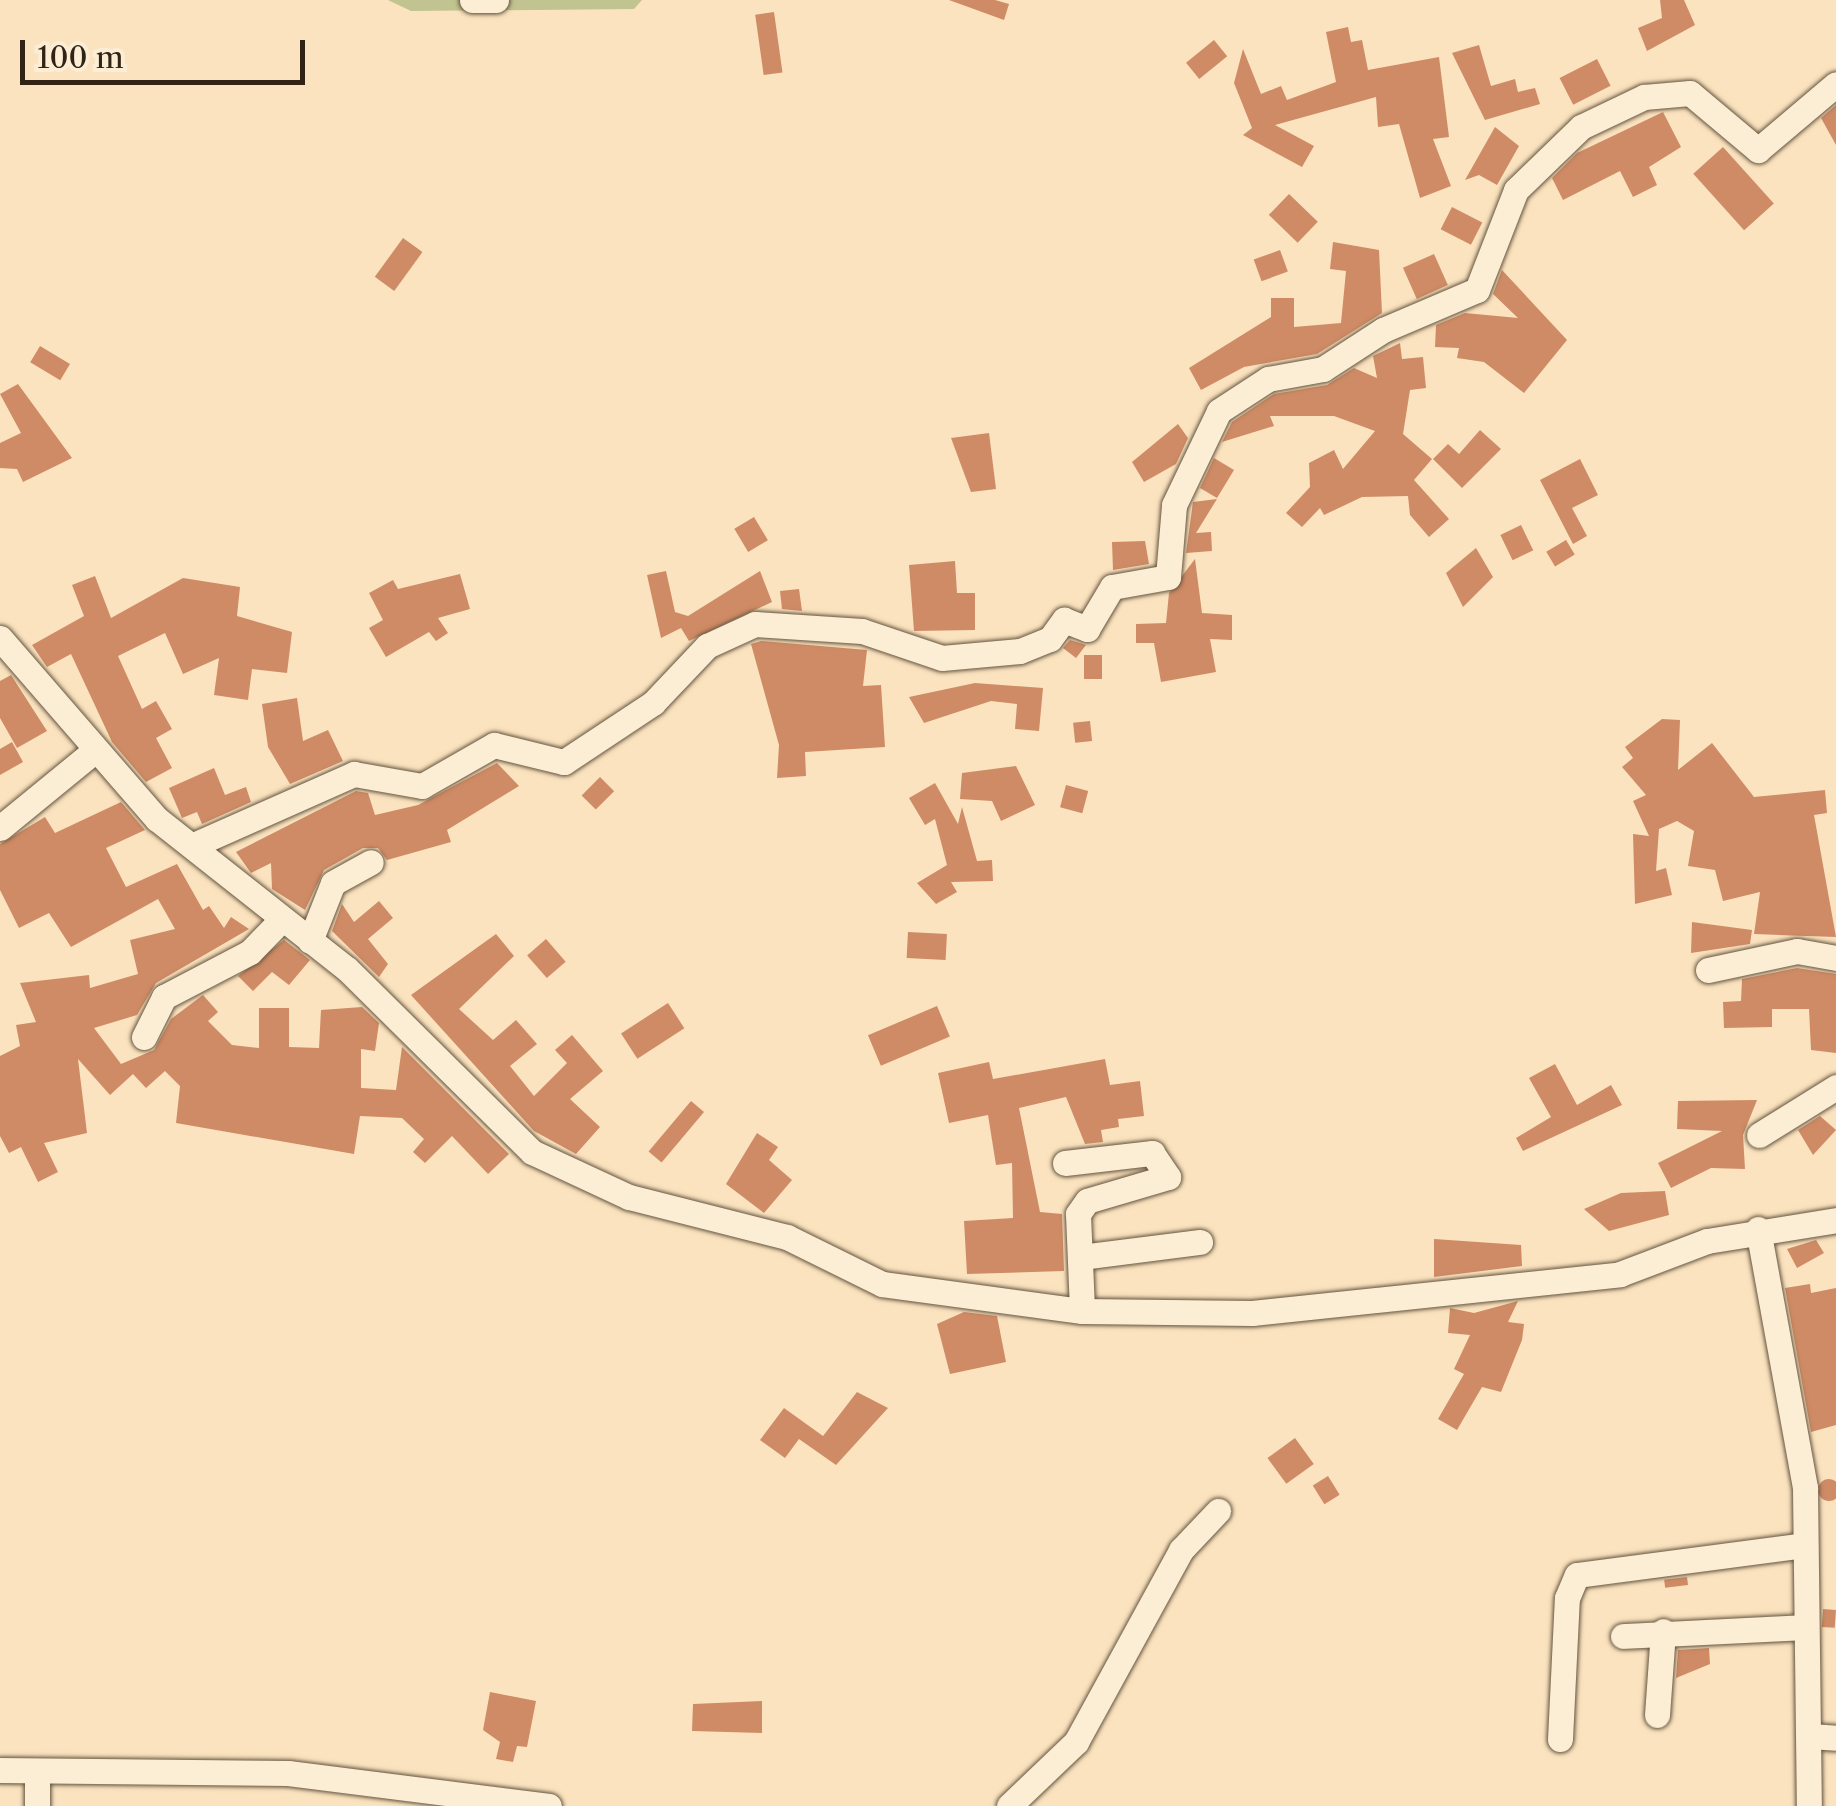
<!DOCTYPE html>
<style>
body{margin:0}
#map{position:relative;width:1836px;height:1806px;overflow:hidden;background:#fbe3bf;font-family:"Libre Caslon Text",serif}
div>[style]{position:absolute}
.green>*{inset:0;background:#c1c390}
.building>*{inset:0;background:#cf8b65;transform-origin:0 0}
.round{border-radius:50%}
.roads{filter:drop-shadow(0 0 2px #64543f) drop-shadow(0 0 2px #64543f)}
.minor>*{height:25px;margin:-12.5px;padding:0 12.5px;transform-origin:12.5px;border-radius:12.5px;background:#fcedd5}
span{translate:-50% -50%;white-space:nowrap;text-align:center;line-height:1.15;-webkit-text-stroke:8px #fcedd5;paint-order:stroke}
.scale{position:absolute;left:20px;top:40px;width:285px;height:45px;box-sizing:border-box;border:5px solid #312414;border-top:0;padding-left:12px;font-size:30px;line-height:35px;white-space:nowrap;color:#312414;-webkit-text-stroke:8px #fcedd5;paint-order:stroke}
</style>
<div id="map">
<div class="green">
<i style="clip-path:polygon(388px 0,642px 0,634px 9px,411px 11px)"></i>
</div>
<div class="building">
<i style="clip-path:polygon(949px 0,995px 0,1009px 4px,1004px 20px)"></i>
<i style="clip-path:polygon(1660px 0,1684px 0,1695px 25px,1647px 51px,1638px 28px,1662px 18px)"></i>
<i style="left:774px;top:12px;width:61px;height:19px;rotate:82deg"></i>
<i style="clip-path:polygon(1348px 27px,1351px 42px,1362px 40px,1368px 70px,1439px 57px,1449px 137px,1433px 139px,1451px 186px,1420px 198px,1399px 124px,1378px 127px,1376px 97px,1275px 125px,1314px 146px,1302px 167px,1243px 135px,1252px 128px,1234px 83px,1243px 49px,1261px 94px,1281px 86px,1287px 100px,1336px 82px,1326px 32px)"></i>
<i style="left:1214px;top:40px;width:21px;height:36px;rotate:51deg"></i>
<i style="clip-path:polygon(1479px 45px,1491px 86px,1515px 79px,1518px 92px,1535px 88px,1540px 104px,1485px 120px,1452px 53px)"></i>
<i style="left:1597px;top:59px;width:30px;height:42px;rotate:63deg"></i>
<i style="clip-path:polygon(1836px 105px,1836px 145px,1821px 118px)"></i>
<i style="clip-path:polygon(1663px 112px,1681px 147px,1649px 167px,1657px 185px,1633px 197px,1620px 171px,1563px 200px,1552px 178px,1577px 153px)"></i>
<i style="clip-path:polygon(1495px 127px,1519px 146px,1497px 185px,1479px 175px,1465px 180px)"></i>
<i style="left:1723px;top:147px;width:76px;height:40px;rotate:48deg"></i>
<i style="left:1289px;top:194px;width:40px;height:29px;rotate:44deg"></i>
<i style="left:1452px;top:207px;width:34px;height:25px;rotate:27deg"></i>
<i style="left:403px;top:238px;width:24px;height:48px;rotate:36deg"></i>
<i style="clip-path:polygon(1333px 242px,1379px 250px,1382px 313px,1317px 354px,1244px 367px,1201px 390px,1189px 368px,1271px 317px,1271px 298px,1294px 298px,1294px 327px,1341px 323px,1346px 271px,1330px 269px)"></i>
<i style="left:1280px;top:250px;width:23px;height:28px;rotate:70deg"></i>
<i style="left:1434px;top:254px;width:34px;height:34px;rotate:66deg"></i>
<i style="clip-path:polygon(1502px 270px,1567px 340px,1524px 393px,1484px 362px,1457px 358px,1459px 348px,1435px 347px,1436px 325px,1465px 313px,1518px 318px,1493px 294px)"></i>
<i style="clip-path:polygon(1400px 343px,1402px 359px,1423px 357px,1425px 378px,1426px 388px,1410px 390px,1403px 434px,1432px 459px,1414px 480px,1449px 519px,1429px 537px,1410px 515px,1408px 496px,1362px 497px,1324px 515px,1320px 508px,1302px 527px,1286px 513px,1310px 487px,1309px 463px,1334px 450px,1343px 469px,1375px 431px,1334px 416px,1270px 416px,1274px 426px,1222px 442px,1232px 422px,1274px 394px,1327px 385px,1354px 368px,1377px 378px,1373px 356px)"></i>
<i style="left:40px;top:346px;width:35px;height:19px;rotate:31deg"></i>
<i style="clip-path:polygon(18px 384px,72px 458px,23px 482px,17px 469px,0 468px,0 443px,21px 433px,0 394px)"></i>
<i style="clip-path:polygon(1178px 424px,1188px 438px,1176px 464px,1144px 482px,1132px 462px)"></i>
<i style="clip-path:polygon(1480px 430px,1501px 449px,1462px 488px,1433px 459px,1448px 444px,1459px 454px)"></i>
<i style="clip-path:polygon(989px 433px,996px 489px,971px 492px,951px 438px)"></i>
<i style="clip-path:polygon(1214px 458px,1234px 470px,1217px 498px,1200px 488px)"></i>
<i style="clip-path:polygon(1580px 459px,1598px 495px,1572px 508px,1587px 536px,1573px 544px,1540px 480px)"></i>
<i style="clip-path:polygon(1217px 499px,1196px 533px,1211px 532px,1212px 551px,1186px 553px,1193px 502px)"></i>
<i style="left:754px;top:517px;width:27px;height:23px;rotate:59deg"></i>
<i style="left:1521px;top:525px;width:28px;height:23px;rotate:64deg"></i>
<i style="left:1566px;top:540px;width:17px;height:23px;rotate:59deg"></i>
<i style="clip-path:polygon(1145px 541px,1149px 564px,1113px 570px,1112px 542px)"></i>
<i style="clip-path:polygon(1476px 548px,1493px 577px,1463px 607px,1446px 573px)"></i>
<i style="clip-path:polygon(1195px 559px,1202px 613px,1232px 615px,1232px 640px,1210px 639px,1216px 672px,1161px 682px,1154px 643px,1136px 643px,1136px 624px,1166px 623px,1169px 593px)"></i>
<i style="clip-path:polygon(955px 561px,957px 593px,975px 593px,975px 630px,914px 631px,909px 565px)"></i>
<i style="clip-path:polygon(666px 571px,675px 612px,688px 616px,760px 571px,772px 602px,689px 641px,681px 628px,661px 638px,647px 575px)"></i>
<i style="clip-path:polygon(460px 574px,470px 609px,438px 618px,448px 633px,436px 641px,429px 632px,386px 657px,369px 628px,383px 620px,369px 593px,393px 580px,398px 589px)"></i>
<i style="clip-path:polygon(95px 576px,111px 618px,183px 578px,240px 587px,237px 616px,292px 632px,287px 673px,252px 669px,248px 700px,214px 695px,219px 658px,183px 674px,165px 633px,118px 656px,142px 709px,156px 701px,172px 729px,156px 738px,172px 768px,146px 782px,112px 742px,71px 654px,47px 667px,32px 645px,84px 616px,72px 585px)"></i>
<i style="clip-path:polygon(799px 589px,802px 611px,782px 609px,780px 591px)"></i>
<i style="clip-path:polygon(1070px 640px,1086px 645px,1076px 658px,1063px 648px)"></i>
<i style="clip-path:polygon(761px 641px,867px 650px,863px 686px,881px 685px,885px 747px,805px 752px,806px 776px,777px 778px,779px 745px,751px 644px)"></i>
<i style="left:1102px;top:655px;width:24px;height:18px;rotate:90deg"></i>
<i style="clip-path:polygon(11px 675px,47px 731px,17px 748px,0 718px,0 681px)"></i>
<i style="clip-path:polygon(975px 683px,1043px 688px,1039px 731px,1015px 729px,1017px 704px,991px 701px,924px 723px,909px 697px)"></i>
<i style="clip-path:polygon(297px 698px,303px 741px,328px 730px,343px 761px,290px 784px,268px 747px,262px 704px)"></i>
<i style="clip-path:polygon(1662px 719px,1680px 720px,1678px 770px,1712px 743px,1754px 797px,1825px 790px,1827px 813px,1814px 815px,1836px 937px,1754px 934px,1760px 892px,1723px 901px,1715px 870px,1688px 866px,1694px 831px,1677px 821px,1659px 829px,1656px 871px,1666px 868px,1672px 895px,1635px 904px,1633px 834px,1649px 836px,1633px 801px,1646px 795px,1622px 767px,1633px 758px,1625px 747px)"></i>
<i style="left:1090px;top:721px;width:20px;height:17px;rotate:84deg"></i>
<i style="clip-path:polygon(12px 742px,23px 762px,0 775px,0 749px)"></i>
<i style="clip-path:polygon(497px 763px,519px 786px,447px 830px,451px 842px,387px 860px,378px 848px,363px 848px,324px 870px,305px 910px,272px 889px,271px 863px,251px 873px,236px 852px,356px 791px,368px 793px,375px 815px,418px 805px)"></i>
<i style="clip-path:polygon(1016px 766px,1035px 805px,1001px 821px,992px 801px,960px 799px,962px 773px)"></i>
<i style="clip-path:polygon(214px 768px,225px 795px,246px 787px,251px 802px,202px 824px,197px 812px,182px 818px,169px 788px)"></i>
<i style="left:600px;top:777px;width:20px;height:26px;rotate:45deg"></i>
<i style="clip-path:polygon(935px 783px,958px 824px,962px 807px,977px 861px,992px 860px,993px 881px,951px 882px,957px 892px,936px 904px,917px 883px,947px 865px,935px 819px,925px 825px,909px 798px)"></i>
<i style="left:1066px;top:785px;width:23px;height:23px;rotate:15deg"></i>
<i style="clip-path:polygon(121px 802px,145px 830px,106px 848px,126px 887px,177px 864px,203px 910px,209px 906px,224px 928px,231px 917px,249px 929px,156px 983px,137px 1015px,94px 1028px,121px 1064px,154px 1050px,171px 1019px,203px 995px,218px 1012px,208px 1021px,232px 1045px,259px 1048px,259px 1008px,289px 1008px,289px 1047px,319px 1048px,321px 1010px,362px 1007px,379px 1023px,375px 1051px,361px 1049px,361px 1088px,396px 1090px,402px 1047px,509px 1154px,488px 1174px,452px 1136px,425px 1163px,413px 1152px,424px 1139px,402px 1118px,360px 1116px,354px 1154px,176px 1123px,180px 1086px,165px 1071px,146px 1088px,133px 1074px,110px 1095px,78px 1059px,87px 1133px,44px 1143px,58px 1172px,38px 1182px,21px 1147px,9px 1153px,0 1136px,0 1056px,20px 1046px,16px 1025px,36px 1022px,20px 983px,89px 975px,90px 988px,138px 974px,130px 940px,175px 929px,158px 899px,71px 947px,49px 913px,19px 928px,0 890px,0 844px,45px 817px,55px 833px)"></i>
<i style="clip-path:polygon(379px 901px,393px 918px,368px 939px,388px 964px,379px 977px,332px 931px,342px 904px,354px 922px)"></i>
<i style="clip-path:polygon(1692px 922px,1752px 930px,1750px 944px,1691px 953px)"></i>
<i style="left:908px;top:932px;width:39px;height:26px;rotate:3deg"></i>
<i style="clip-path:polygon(496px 934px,514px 956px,459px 1009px,493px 1040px,516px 1020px,537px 1044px,510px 1066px,534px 1096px,567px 1063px,555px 1050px,572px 1035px,603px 1071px,570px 1099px,600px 1127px,576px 1154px,534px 1131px,411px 995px)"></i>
<i style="left:546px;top:939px;width:30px;height:25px;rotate:49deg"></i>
<i style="clip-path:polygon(284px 940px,310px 960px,289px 985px,272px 972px,253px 991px,238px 976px)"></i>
<i style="clip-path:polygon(1797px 968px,1836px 974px,1836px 1053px,1811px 1050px,1809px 1009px,1772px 1009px,1772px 1027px,1724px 1028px,1723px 1002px,1741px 1001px,1742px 979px)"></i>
<i style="left:668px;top:1003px;width:30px;height:56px;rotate:57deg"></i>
<i style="left:937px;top:1006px;width:33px;height:75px;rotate:67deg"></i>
<i style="clip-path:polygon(1105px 1059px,1110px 1085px,1140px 1081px,1144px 1116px,1118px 1119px,1119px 1127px,1101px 1130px,1103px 1142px,1085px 1144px,1066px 1097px,1019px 1108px,1040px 1212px,1062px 1214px,1064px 1271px,967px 1274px,964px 1221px,1013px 1218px,1012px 1163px,996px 1165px,988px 1115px,949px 1123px,938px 1073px,989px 1062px,993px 1079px)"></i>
<i style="clip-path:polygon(1555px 1064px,1577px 1105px,1611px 1085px,1622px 1105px,1523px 1151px,1516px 1138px,1551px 1117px,1529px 1078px)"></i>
<i style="clip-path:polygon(1757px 1100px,1743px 1135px,1745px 1169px,1711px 1168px,1671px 1188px,1658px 1163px,1722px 1131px,1677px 1129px,1678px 1101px)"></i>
<i style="left:691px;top:1101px;width:17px;height:66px;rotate:40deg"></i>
<i style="clip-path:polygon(1820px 1116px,1836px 1130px,1813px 1155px,1798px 1130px)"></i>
<i style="clip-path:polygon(757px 1133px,778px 1147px,769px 1160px,792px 1180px,764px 1213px,726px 1184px)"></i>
<i style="clip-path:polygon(1665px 1191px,1669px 1215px,1609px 1231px,1584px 1209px,1621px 1193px)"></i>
<i style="clip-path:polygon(1434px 1239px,1521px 1245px,1522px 1266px,1434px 1277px)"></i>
<i style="clip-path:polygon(1816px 1240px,1824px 1253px,1797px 1268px,1787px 1249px)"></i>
<i style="clip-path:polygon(1810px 1284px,1811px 1293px,1836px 1288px,1836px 1425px,1811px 1432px,1785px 1288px)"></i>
<i style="clip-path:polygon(1518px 1301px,1508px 1322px,1524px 1324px,1522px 1340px,1501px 1392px,1482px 1387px,1457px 1430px,1438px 1419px,1464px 1374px,1454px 1369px,1470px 1335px,1448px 1333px,1450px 1308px,1474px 1313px)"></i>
<i style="clip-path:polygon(964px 1312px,997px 1316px,1006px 1362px,950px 1374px,937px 1324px)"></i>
<i style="clip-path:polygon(857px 1392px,888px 1408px,836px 1465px,799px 1439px,785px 1458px,760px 1440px,784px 1408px,823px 1436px)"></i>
<i style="left:1295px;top:1438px;width:32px;height:34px;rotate:54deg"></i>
<i style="left:1328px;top:1476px;width:22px;height:18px;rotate:58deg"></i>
<i class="round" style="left:1818px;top:1479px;width:22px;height:22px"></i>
<i style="left:1687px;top:1577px;width:8px;height:23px;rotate:83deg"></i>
<i style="left:1823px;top:1609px;width:13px;height:18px;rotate:4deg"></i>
<i style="clip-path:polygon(1709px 1648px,1710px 1664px,1676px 1678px,1678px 1650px)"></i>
<i style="clip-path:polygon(490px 1692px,536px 1701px,527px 1747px,517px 1746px,513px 1762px,496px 1759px,500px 1742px,483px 1730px)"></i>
<i style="clip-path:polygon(762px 1701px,762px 1733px,692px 1731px,693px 1704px)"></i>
</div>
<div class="roads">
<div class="minor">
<i style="left:472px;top:0;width:24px"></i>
<i style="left:0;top:638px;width:240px;rotate:49.1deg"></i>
<i style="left:157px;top:819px;width:242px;rotate:38.3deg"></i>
<i style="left:347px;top:969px;width:260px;rotate:44.7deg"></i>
<i style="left:532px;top:1152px;width:107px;rotate:24.9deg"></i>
<i style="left:629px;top:1197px;width:163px;rotate:14.2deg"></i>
<i style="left:787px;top:1237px;width:106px;rotate:26.3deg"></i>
<i style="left:882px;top:1284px;width:202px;rotate:7.7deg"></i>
<i style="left:1082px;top:1311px;width:170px;rotate:0.7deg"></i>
<i style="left:1252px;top:1313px;width:370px;rotate:-6deg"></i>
<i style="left:1620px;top:1274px;width:93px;rotate:-20.8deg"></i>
<i style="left:1707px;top:1241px;width:131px;rotate:-9.2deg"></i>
<i style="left:0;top:828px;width:122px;rotate:-39.3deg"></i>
<i style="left:196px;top:844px;width:173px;rotate:-23.9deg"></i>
<i style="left:354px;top:774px;width:69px;rotate:10deg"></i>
<i style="left:422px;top:786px;width:83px;rotate:-29.7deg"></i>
<i style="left:494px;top:745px;width:72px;rotate:13.7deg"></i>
<i style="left:564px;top:762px;width:107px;rotate:-33.5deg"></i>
<i style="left:653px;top:703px;width:79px;rotate:-46.5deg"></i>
<i style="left:707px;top:646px;width:53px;rotate:-24.6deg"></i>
<i style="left:755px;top:624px;width:107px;rotate:3.7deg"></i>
<i style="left:862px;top:631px;width:84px;rotate:18.6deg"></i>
<i style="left:942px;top:658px;width:78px;rotate:-5.1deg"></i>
<i style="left:1020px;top:651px;width:32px;rotate:-22deg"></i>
<i style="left:1050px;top:639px;width:24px;rotate:-54deg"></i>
<i style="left:1064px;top:620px;width:25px;rotate:21deg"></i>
<i style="left:1087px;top:629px;width:49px;rotate:-59.2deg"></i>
<i style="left:1112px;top:587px;width:57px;rotate:-10.1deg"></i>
<i style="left:1168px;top:577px;width:72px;rotate:-85.2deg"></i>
<i style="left:1174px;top:505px;width:104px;rotate:-64.4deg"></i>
<i style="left:1219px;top:411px;width:59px;rotate:-33.1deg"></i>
<i style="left:1268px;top:379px;width:56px;rotate:-10.3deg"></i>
<i style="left:1323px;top:369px;width:72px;rotate:-33deg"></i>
<i style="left:1383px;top:330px;width:102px;rotate:-23.1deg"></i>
<i style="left:1477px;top:290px;width:107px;rotate:-68.7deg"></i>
<i style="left:1516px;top:190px;width:91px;rotate:-44.1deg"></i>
<i style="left:1581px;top:127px;width:70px;rotate:-25.5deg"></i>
<i style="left:1644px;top:97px;width:46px;rotate:-5deg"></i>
<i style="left:1690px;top:93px;width:89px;rotate:40deg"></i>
<i style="left:1758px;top:150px;width:102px;rotate:-40.2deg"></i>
<i style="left:310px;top:941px;width:62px;rotate:-68.4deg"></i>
<i style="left:333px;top:883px;width:43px;rotate:-28.9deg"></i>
<i style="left:1708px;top:970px;width:91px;rotate:-12.1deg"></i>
<i style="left:1797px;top:951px;width:40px;rotate:10deg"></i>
<i style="left:144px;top:1037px;width:45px;rotate:-63.4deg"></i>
<i style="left:164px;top:997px;width:97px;rotate:-27.6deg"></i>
<i style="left:250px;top:952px;width:45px;rotate:-45.9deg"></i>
<i style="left:1759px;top:1135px;width:91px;rotate:-31.9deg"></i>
<i style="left:1065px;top:1163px;width:88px;rotate:-6.6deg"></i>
<i style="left:1152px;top:1153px;width:29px;rotate:56deg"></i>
<i style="left:1168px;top:1177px;width:84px;rotate:163.5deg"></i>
<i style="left:1087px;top:1201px;width:16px;rotate:125deg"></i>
<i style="left:1078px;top:1214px;width:97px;rotate:87.6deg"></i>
<i style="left:1758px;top:1229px;width:263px;rotate:79.7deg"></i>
<i style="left:1805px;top:1488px;width:318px;rotate:89.3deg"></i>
<i style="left:1081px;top:1257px;width:120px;rotate:-7.2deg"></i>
<i style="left:1623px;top:1636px;width:181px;rotate:-2.8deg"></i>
<i style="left:1657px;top:1715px;width:84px;rotate:-85.9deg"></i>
<i style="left:1810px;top:1736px;width:26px;rotate:4deg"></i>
<i style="left:1560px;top:1739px;width:141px;rotate:-87.2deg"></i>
<i style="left:1567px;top:1598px;width:25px;rotate:-67deg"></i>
<i style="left:1577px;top:1575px;width:230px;rotate:-7.5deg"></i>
<i style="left:0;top:1770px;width:288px;rotate:0.6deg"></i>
<i style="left:288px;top:1773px;width:263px;rotate:7.2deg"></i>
<i style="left:37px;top:1771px;width:35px;rotate:90deg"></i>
<i style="left:1009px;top:1806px;width:93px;rotate:-43.7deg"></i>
<i style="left:1076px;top:1742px;width:219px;rotate:-61.3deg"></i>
<i style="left:1181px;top:1550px;width:54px;rotate:-46.5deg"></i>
</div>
</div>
<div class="scale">100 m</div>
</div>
